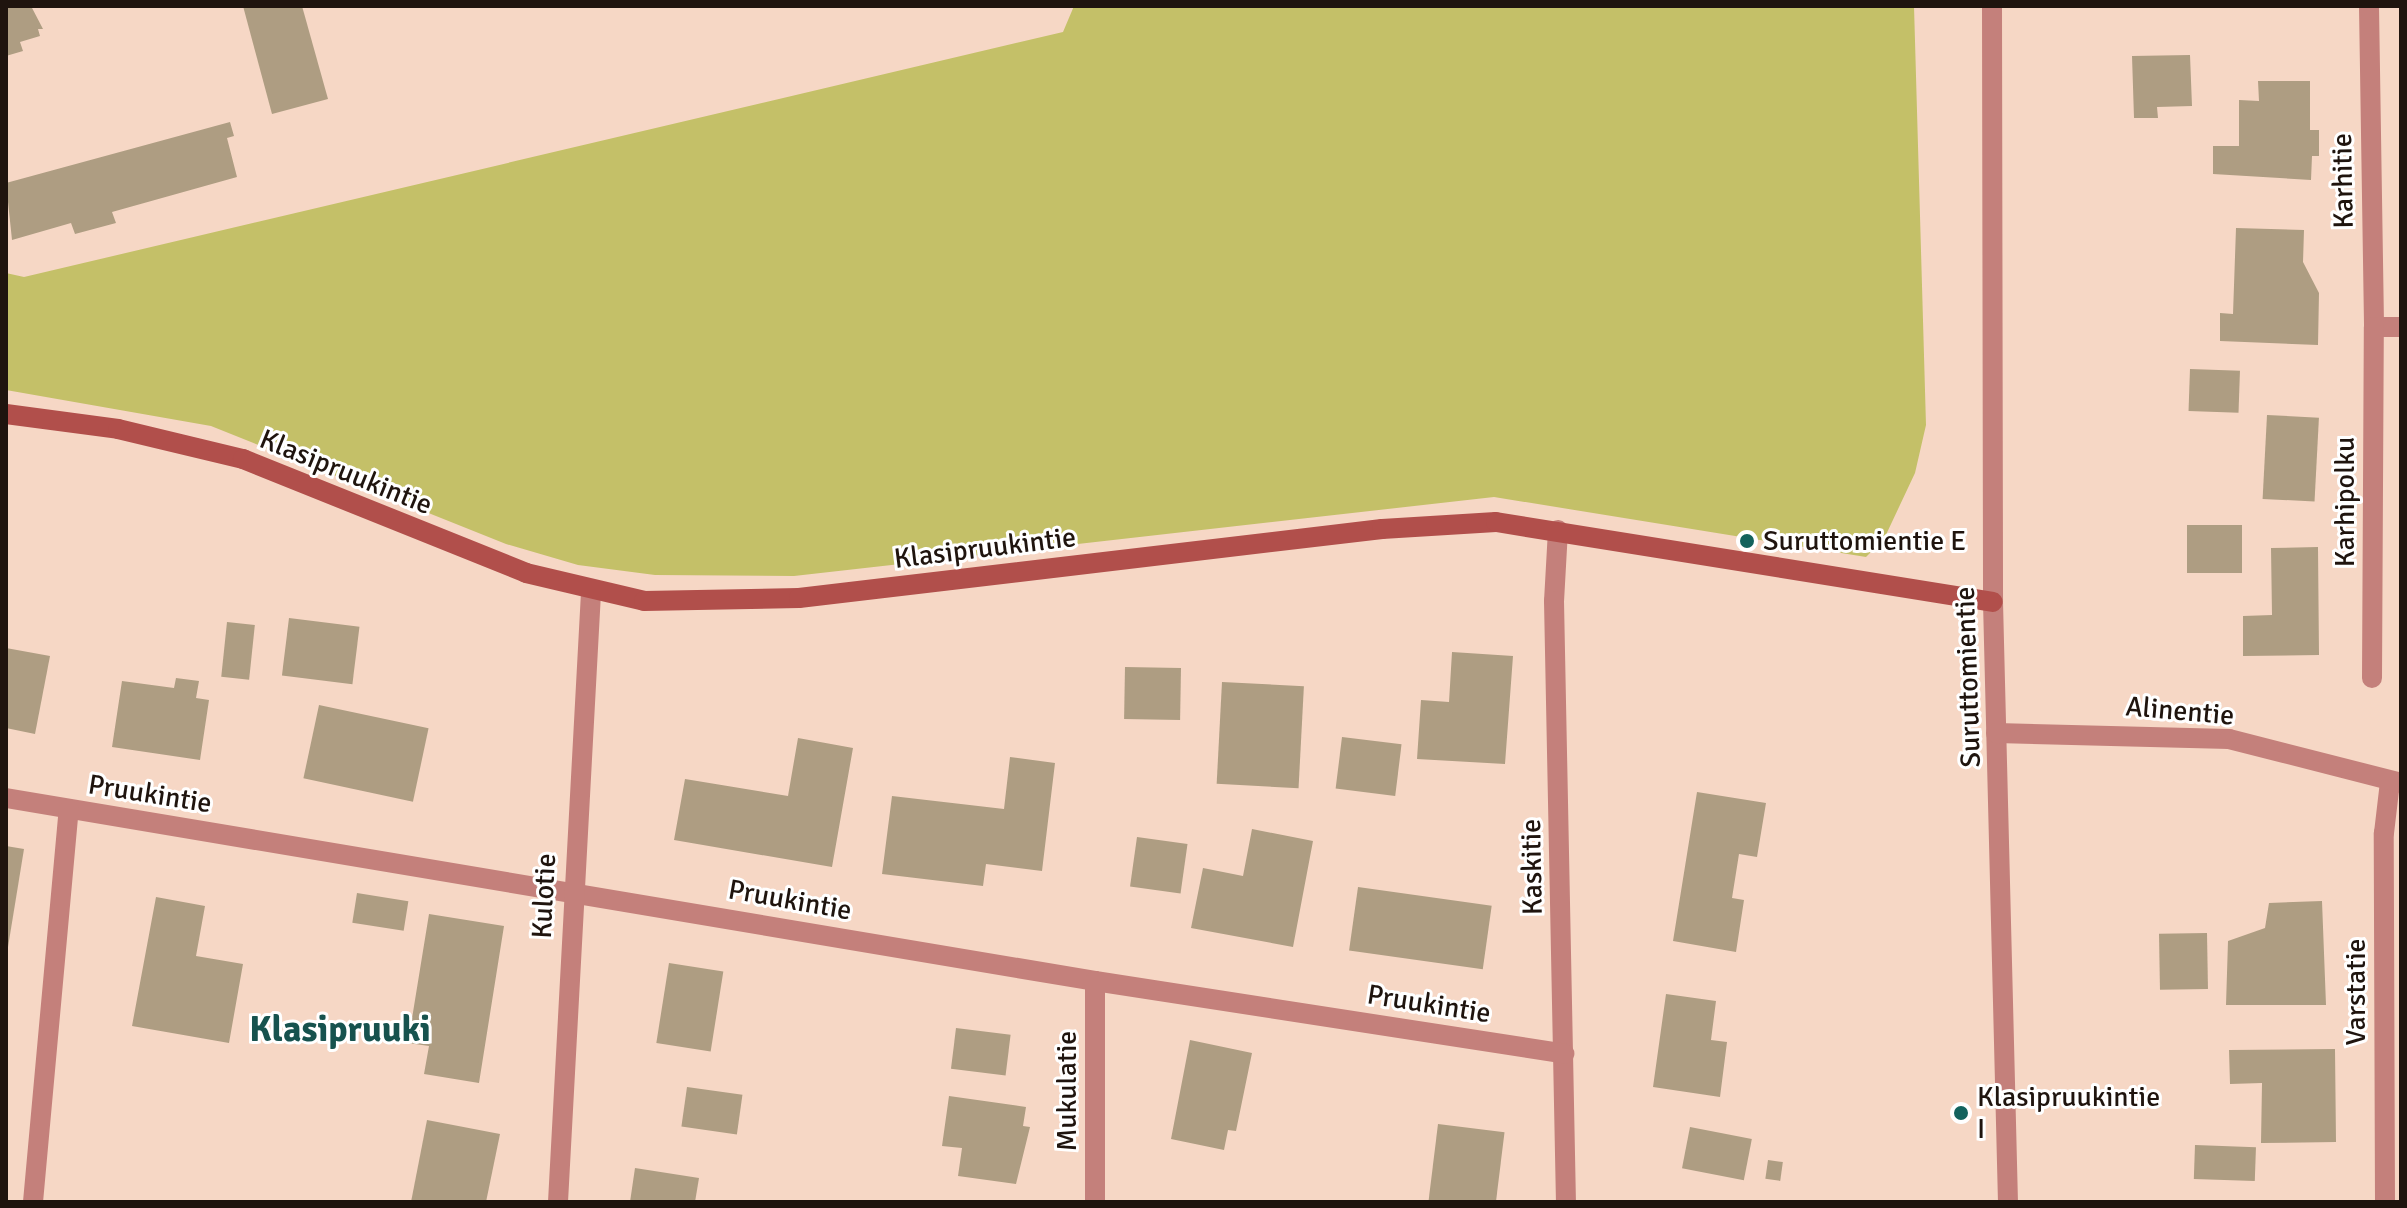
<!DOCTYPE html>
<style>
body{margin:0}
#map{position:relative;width:2407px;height:1208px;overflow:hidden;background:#f6d7c5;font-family:Signika,sans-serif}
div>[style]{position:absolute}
.green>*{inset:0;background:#c4c068}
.building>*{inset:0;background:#ae9d82;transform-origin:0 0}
.minor>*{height:20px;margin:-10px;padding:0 10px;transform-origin:10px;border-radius:10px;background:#c4807b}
.tertiary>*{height:20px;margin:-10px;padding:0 10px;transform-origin:10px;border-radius:10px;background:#c4807b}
.secondary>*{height:20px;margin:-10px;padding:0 10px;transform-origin:10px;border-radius:10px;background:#b14f4b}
.dots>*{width:22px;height:22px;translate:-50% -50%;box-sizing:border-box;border:4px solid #fff;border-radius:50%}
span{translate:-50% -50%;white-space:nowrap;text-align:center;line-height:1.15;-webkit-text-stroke:6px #fff;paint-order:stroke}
.street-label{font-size:28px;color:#1f140e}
.poi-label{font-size:28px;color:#1f140e}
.left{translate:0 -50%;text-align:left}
.district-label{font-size:36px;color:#16524e;font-weight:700}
.frame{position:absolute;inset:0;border:8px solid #1f140e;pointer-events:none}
</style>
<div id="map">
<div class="green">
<i style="clip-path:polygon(1074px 6px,1914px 6px,1926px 425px,1915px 473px,1884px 539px,1866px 557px,1494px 497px,794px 576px,655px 575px,578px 565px,506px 544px,211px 426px,6px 390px,6px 273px,24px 277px,1063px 32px)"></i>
</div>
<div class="building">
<i style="clip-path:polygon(6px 6px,31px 6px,43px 29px,38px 29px,40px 36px,20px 42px,23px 51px,6px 56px)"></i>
<i style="clip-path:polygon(243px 6px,302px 6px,328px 99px,272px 114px)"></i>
<i style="clip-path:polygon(2190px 55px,2192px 106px,2157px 107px,2158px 118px,2134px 118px,2132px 56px)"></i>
<i style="clip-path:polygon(2258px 81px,2310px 81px,2310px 130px,2319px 130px,2319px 156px,2312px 156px,2311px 180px,2213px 174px,2213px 146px,2239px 146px,2239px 100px,2259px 101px)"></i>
<i style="clip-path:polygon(230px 122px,234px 136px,227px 138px,237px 177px,112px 212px,116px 223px,75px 234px,71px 223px,12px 240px,6px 183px)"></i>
<i style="clip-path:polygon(2236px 228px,2304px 230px,2303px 262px,2319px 293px,2318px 345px,2220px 341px,2220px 313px,2233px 314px)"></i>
<i style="left:2190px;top:369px;width:50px;height:42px;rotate:2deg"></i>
<i style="left:2267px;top:415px;width:52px;height:84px;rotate:3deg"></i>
<i style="left:2187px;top:525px;width:55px;height:48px"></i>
<i style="clip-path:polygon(2318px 547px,2319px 655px,2243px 656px,2243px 616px,2272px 615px,2271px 548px)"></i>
<i style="left:289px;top:618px;width:71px;height:58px;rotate:7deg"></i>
<i style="left:227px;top:622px;width:28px;height:55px;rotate:6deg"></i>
<i style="clip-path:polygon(6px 648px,50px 656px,35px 734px,6px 728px)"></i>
<i style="clip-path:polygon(1452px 652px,1513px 656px,1505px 764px,1417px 759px,1421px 700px,1449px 702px)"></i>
<i style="left:1125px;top:667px;width:56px;height:52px;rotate:1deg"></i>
<i style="clip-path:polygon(176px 678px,199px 681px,196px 698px,209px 700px,200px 760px,112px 747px,122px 681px,174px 688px)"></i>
<i style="left:1222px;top:682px;width:82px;height:102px;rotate:3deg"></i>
<i style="left:319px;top:705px;width:112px;height:75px;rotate:12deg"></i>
<i style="left:1342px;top:737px;width:60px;height:52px;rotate:7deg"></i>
<i style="clip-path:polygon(798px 738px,853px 748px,832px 867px,674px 840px,685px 779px,788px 796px)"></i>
<i style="clip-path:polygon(1010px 757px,1055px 763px,1042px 871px,986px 864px,983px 886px,882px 874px,892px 796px,1004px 809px)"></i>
<i style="clip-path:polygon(1697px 792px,1766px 803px,1757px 857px,1739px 854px,1732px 898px,1744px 900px,1736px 952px,1673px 941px)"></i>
<i style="clip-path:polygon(1252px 829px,1313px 841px,1293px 947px,1191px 928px,1203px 868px,1243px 876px)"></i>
<i style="left:1137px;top:837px;width:51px;height:50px;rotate:8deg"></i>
<i style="clip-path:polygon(6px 846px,24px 849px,8px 947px,6px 947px)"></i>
<i style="left:1358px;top:887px;width:135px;height:64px;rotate:8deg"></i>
<i style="left:357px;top:893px;width:52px;height:30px;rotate:9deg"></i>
<i style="clip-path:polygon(156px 897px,205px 906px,196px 956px,243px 964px,229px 1043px,132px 1026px)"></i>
<i style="clip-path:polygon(2322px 901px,2326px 1005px,2226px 1005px,2228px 941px,2265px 928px,2269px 903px)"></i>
<i style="clip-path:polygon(429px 914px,504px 926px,479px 1083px,424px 1074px,429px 1046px,408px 1043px)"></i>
<i style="left:2207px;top:933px;width:56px;height:48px;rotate:89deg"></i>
<i style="left:669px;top:963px;width:55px;height:81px;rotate:9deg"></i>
<i style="clip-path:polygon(1666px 994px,1716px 1001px,1711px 1040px,1727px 1042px,1720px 1097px,1653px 1087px)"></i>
<i style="left:956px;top:1028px;width:55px;height:41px;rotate:7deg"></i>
<i style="clip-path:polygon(1190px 1040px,1252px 1053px,1236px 1131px,1228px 1130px,1224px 1150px,1171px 1139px)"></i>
<i style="clip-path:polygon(2335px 1049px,2336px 1142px,2261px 1143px,2262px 1083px,2230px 1084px,2229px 1050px)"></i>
<i style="left:687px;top:1087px;width:56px;height:40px;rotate:8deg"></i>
<i style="clip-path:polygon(949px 1096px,1026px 1107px,1023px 1126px,1030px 1127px,1016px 1184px,958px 1176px,962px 1148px,942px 1146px)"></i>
<i style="clip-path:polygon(427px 1120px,500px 1134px,486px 1202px,411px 1202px)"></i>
<i style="left:1438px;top:1124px;width:67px;height:79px;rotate:7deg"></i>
<i style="left:1690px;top:1127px;width:63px;height:42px;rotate:11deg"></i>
<i style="left:2195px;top:1145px;width:61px;height:34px;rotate:2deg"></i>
<i style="left:1768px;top:1160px;width:15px;height:19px;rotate:8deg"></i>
<i style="clip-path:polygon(635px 1168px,699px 1178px,695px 1202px,630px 1202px)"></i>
</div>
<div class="minor">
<i style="left:2369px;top:6px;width:321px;rotate:89.1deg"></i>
<i style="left:2374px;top:327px;width:27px"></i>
<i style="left:1558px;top:530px;width:71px;rotate:93.2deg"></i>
<i style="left:1554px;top:601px;width:601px;rotate:88.86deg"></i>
<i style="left:2372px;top:678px;width:351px;rotate:-89.7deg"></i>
<i style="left:6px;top:798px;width:1104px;rotate:9.54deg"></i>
<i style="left:1095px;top:981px;width:475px;rotate:8.8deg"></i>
<i style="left:33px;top:1202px;width:394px;rotate:-84.8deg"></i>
<i style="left:558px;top:1202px;width:610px;rotate:-86.9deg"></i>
<i style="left:1095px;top:1202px;width:221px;rotate:-90deg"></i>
<i style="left:2385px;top:1202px;width:369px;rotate:-90.2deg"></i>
<i style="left:2384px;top:833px;width:51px;rotate:-83.3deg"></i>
</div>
<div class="tertiary">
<i style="left:1992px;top:6px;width:596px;rotate:89.9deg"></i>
<i style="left:1993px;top:602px;width:600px;rotate:88.57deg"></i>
<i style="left:1996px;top:733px;width:233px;rotate:1.5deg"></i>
<i style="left:2229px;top:739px;width:178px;rotate:14.3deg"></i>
</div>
<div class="secondary">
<i style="left:6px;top:414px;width:113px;rotate:7.6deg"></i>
<i style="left:118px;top:429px;width:129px;rotate:13.5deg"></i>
<i style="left:243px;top:459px;width:305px;rotate:21.9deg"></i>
<i style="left:526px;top:573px;width:121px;rotate:13.3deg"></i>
<i style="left:644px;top:601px;width:155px;rotate:-1.1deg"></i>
<i style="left:799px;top:598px;width:587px;rotate:-6.75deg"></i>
<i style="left:1382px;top:529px;width:114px;rotate:-3.5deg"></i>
<i style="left:1496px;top:522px;width:503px;rotate:9.14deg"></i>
</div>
<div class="dots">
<i style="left:1747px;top:541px;background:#13625d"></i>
<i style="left:1961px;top:1113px;background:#13625d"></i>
</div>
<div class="street-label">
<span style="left:2343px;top:181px;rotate:-91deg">Karhitie</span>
<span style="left:346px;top:472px;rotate:22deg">Klasipruukintie</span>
<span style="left:2345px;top:502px;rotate:-90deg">Karhipolku</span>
<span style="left:985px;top:548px;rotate:-7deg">Klasipruukintie</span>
<span style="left:1968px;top:677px;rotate:-92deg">Suruttomientie</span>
<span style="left:2180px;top:711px;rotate:5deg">Alinentie</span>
<span style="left:150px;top:794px;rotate:9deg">Pruukintie</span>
<span style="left:1532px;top:867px;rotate:-91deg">Kaskitie</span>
<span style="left:544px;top:896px;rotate:-87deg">Kulotie</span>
<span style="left:790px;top:900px;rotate:10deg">Pruukintie</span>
<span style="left:2356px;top:992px;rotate:-90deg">Varstatie</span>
<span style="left:1429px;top:1004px;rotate:9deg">Pruukintie</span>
<span style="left:1067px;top:1091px;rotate:-90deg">Mukulatie</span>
</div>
<div class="poi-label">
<span class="left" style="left:1763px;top:541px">Suruttomientie E</span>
<span class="left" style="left:1977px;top:1113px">Klasipruukintie<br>I</span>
</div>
<div class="district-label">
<span style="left:340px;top:1030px">Klasipruuki</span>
</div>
<div class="frame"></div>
</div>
